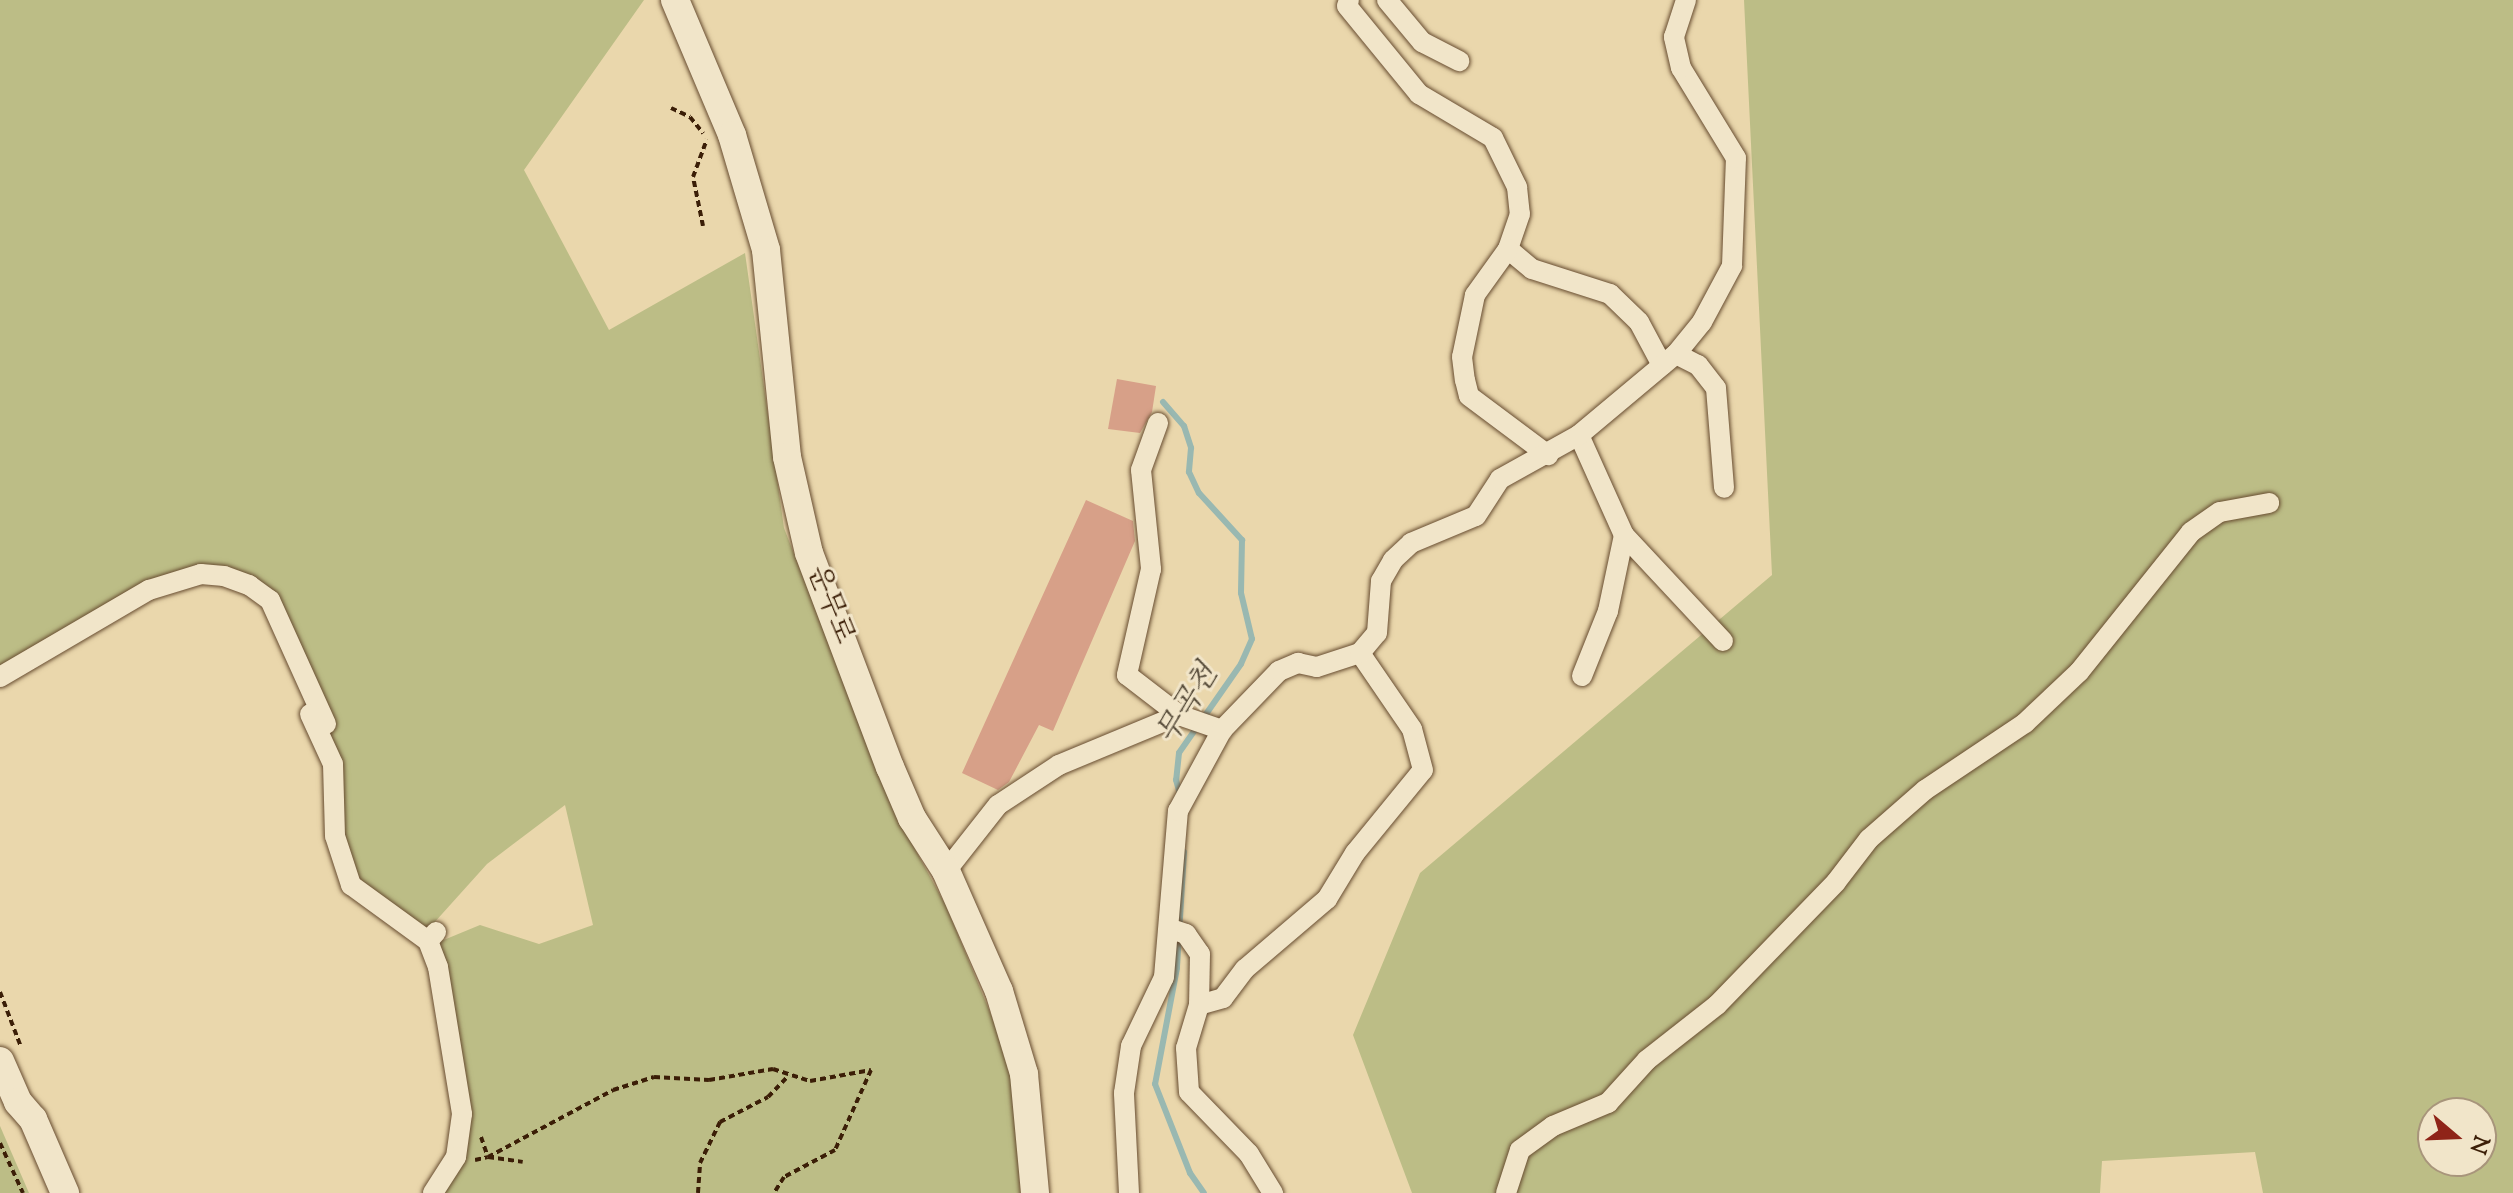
<!DOCTYPE html>
<meta charset="utf-8">
<style>
body{margin:0}
#map{position:relative;width:2513px;height:1193px;overflow:hidden;background:#ead7ac;font-family:"Sorts Mill Goudy","Noto Serif KR",serif}
div>[style]{position:absolute}
.green>*{inset:0;background:#bcbd86}
.stream>*{height:6px;margin:-3px;padding:0 3px;transform-origin:3px;border-radius:3px;background:#99b8b1}
.building>*{inset:0;background:#d7a088}
.path>*{height:4px;margin-top:-2px;transform-origin:0;background:repeating-linear-gradient(90deg,#3b1e07 0 6px,transparent 0 10px)}
.roads{filter:drop-shadow(0 0 2px #674c30) drop-shadow(0 0 2px #674c30)}
.street>*{height:20px;margin:-10px;padding:0 10px;transform-origin:10px;border-radius:10px;background:#f1e5c9}
.secondary>*{height:28px;margin:-14px;padding:0 14px;transform-origin:14px;border-radius:14px;background:#f1e5c9}
span{translate:-50% -50%;white-space:nowrap;text-align:center;line-height:1.15;-webkit-text-stroke:6px #f1e5c9;paint-order:stroke}
.street-label{font-size:28px;color:#3b1e07}
.water-label{font-size:30px;color:#574c3a;font-style:italic}
.north{position:absolute;left:2417px;top:1097px;width:80px;height:80px;box-sizing:border-box;background:#f1e5c9;border:2px solid #a8957b;border-radius:50%;rotate:109deg;font-size:22px;font-weight:700;line-height:32px;text-align:center;color:#3b1e07}
.north::after{content:'';display:block;margin:auto;width:28px;height:36px;background:#8f2418;clip-path:polygon(50% 0,100% 100%,50% 72%,0 100%)}
</style>
<div id="map">
<div class="green">
<i style="clip-path:polygon(0 0,644px 0,524px 170px,609px 330px,745px 253px,784px 528px,892px 807px,946px 906px,1016px 1075px,1020px 1193px,440px 1193px,460px 1156px,434px 944px,480px 925px,539px 944px,593px 925px,565px 805px,487px 864px,424px 934px,354px 883px,338px 835px,336px 761px,328px 721px,281px 607px,195px 571px,0 666px)"></i>
<i style="clip-path:polygon(evenodd,1744px 0,2513px 0,2513px 1193px,2263px 1193px,2255px 1152px,2102px 1161px,2100px 1193px,1412px 1193px,1353px 1035px,1420px 873px,1772px 575px,1744px 0,2433px 1113px,2481px 1113px,2481px 1161px,2433px 1161px,2433px 1113px)"></i>
<i style="clip-path:polygon(0 1126px,29px 1193px,0 1193px)"></i>
</div>
<div class="stream">
<i style="left:1163px;top:402px;width:32px;rotate:49deg"></i>
<i style="left:1184px;top:426px;width:23px;rotate:72deg"></i>
<i style="left:1191px;top:448px;width:24px;rotate:95deg"></i>
<i style="left:1189px;top:472px;width:23px;rotate:65deg"></i>
<i style="left:1199px;top:493px;width:64px;rotate:47.5deg"></i>
<i style="left:1242px;top:540px;width:53px;rotate:91.1deg"></i>
<i style="left:1241px;top:593px;width:47px;rotate:76.6deg"></i>
<i style="left:1252px;top:639px;width:27px;rotate:114deg"></i>
<i style="left:1241px;top:664px;width:108px;rotate:124.9deg"></i>
<i style="left:1179px;top:753px;width:27px;rotate:96deg"></i>
<i style="left:1176px;top:780px;width:18px;rotate:74deg"></i>
<i style="left:1184px;top:852px;width:116px;rotate:93.5deg"></i>
<i style="left:1177px;top:968px;width:118px;rotate:100.7deg"></i>
<i style="left:1155px;top:1084px;width:96px;rotate:68.5deg"></i>
<i style="left:1190px;top:1173px;width:24px;rotate:55deg"></i>
</div>
<div class="building">
<i style="clip-path:polygon(1117px 379px,1156px 386px,1152px 412px,1140px 433px,1108px 429px)"></i>
<i style="clip-path:polygon(1086px 500px,1133px 521px,1135px 541px,1053px 731px,1039px 725px,1009px 782px,998px 790px,962px 773px)"></i>
</div>
<div class="path">
<i style="left:671px;top:108px;width:21px;rotate:25deg"></i>
<i style="left:690px;top:117px;width:21px;rotate:51deg"></i>
<i style="left:703px;top:226px;width:50px;rotate:-101.5deg"></i>
<i style="left:693px;top:177px;width:40px;rotate:-69.8deg"></i>
<i style="left:0;top:992px;width:59px;rotate:69.1deg"></i>
<i style="left:481px;top:1137px;width:21px;rotate:71deg"></i>
<i style="left:488px;top:1157px;width:142px;rotate:-28.2deg"></i>
<i style="left:613px;top:1090px;width:43px;rotate:-17.6deg"></i>
<i style="left:654px;top:1077px;width:55px;rotate:3.1deg"></i>
<i style="left:709px;top:1080px;width:65px;rotate:-9.8deg"></i>
<i style="left:773px;top:1069px;width:39px;rotate:18deg"></i>
<i style="left:810px;top:1081px;width:62px;rotate:-10.2deg"></i>
<i style="left:871px;top:1070px;width:88px;rotate:114.2deg"></i>
<i style="left:835px;top:1150px;width:58px;rotate:152.1deg"></i>
<i style="left:784px;top:1177px;width:19px;rotate:122deg"></i>
<i style="left:0;top:1143px;width:55px;rotate:65.3deg"></i>
<i style="left:475px;top:1160px;width:13px;rotate:-13deg"></i>
<i style="left:488px;top:1157px;width:35px;rotate:8deg"></i>
<i style="left:698px;top:1193px;width:30px;rotate:-86deg"></i>
<i style="left:700px;top:1163px;width:46px;rotate:-64deg"></i>
<i style="left:720px;top:1122px;width:54px;rotate:-27.5deg"></i>
<i style="left:768px;top:1097px;width:30px;rotate:-46deg"></i>
</div>
<div class="roads">
<div class="street">
<i style="left:1349px;top:0;width:6px;rotate:108deg"></i>
<i style="left:1347px;top:6px;width:114px;rotate:50.7deg"></i>
<i style="left:1419px;top:94px;width:86px;rotate:30.7deg"></i>
<i style="left:1493px;top:138px;width:55px;rotate:63.9deg"></i>
<i style="left:1517px;top:187px;width:27px;rotate:84deg"></i>
<i style="left:1520px;top:214px;width:37px;rotate:109deg"></i>
<i style="left:1508px;top:249px;width:31px;rotate:40deg"></i>
<i style="left:1532px;top:269px;width:82px;rotate:17.8deg"></i>
<i style="left:1610px;top:294px;width:40px;rotate:44deg"></i>
<i style="left:1639px;top:322px;width:49px;rotate:61.9deg"></i>
<i style="left:1387px;top:0;width:55px;rotate:50.2deg"></i>
<i style="left:1422px;top:42px;width:42px;rotate:27.2deg"></i>
<i style="left:1508px;top:249px;width:57px;rotate:125.7deg"></i>
<i style="left:1475px;top:295px;width:63px;rotate:101.8deg"></i>
<i style="left:1462px;top:357px;width:23px;rotate:83deg"></i>
<i style="left:1465px;top:380px;width:16px;rotate:76deg"></i>
<i style="left:1469px;top:396px;width:99px;rotate:36.8deg"></i>
<i style="left:1676px;top:354px;width:25px;rotate:27deg"></i>
<i style="left:1698px;top:365px;width:29px;rotate:52deg"></i>
<i style="left:1716px;top:388px;width:100px;rotate:85.4deg"></i>
<i style="left:1158px;top:423px;width:50px;rotate:109.9deg"></i>
<i style="left:1141px;top:470px;width:100px;rotate:84.2deg"></i>
<i style="left:1151px;top:569px;width:109px;rotate:102.8deg"></i>
<i style="left:1127px;top:675px;width:66px;rotate:37.6deg"></i>
<i style="left:1179px;top:715px;width:46px;rotate:19.2deg"></i>
<i style="left:1579px;top:435px;width:110px;rotate:65.8deg"></i>
<i style="left:1624px;top:535px;width:78px;rotate:101.9deg"></i>
<i style="left:1608px;top:611px;width:70px;rotate:111.8deg"></i>
<i style="left:1624px;top:535px;width:145px;rotate:47deg"></i>
<i style="left:0;top:677px;width:173px;rotate:-30.3deg"></i>
<i style="left:149px;top:590px;width:54px;rotate:-17.1deg"></i>
<i style="left:201px;top:574px;width:23px;rotate:5deg"></i>
<i style="left:224px;top:576px;width:27px;rotate:20deg"></i>
<i style="left:249px;top:585px;width:26px;rotate:36deg"></i>
<i style="left:270px;top:600px;width:136px;rotate:65.7deg"></i>
<i style="left:310px;top:714px;width:55px;rotate:65.3deg"></i>
<i style="left:333px;top:764px;width:72px;rotate:88.4deg"></i>
<i style="left:335px;top:836px;width:52px;rotate:71.9deg"></i>
<i style="left:351px;top:885px;width:95px;rotate:36deg"></i>
<i style="left:428px;top:941px;width:12px;rotate:-48deg"></i>
<i style="left:946px;top:871px;width:84px;rotate:-51.8deg"></i>
<i style="left:998px;top:805px;width:73px;rotate:-33.3deg"></i>
<i style="left:1059px;top:765px;width:130px;rotate:-22.6deg"></i>
<i style="left:1171px;top:929px;width:16px;rotate:18deg"></i>
<i style="left:1186px;top:934px;width:24px;rotate:55deg"></i>
<i style="left:1200px;top:954px;width:51px;rotate:91.1deg"></i>
<i style="left:1199px;top:1005px;width:45px;rotate:106.8deg"></i>
<i style="left:1186px;top:1048px;width:44px;rotate:86.1deg"></i>
<i style="left:1189px;top:1092px;width:86px;rotate:45.9deg"></i>
<i style="left:1249px;top:1154px;width:46px;rotate:58.4deg"></i>
<i style="left:428px;top:941px;width:28px;rotate:69deg"></i>
<i style="left:438px;top:967px;width:149px;rotate:80.7deg"></i>
<i style="left:462px;top:1114px;width:43px;rotate:97.9deg"></i>
<i style="left:456px;top:1157px;width:43px;rotate:122.6deg"></i>
<i style="left:1199px;top:1005px;width:25px;rotate:-16deg"></i>
<i style="left:1223px;top:998px;width:36px;rotate:-53deg"></i>
<i style="left:1245px;top:969px;width:108px;rotate:-40.5deg"></i>
<i style="left:1327px;top:899px;width:54px;rotate:-58.7deg"></i>
<i style="left:1355px;top:853px;width:107px;rotate:-50.7deg"></i>
<i style="left:1423px;top:770px;width:42px;rotate:-105deg"></i>
<i style="left:1412px;top:729px;width:92px;rotate:-124.4deg"></i>
<i style="left:1129px;top:1193px;width:100px;rotate:-92.9deg"></i>
<i style="left:1124px;top:1093px;width:48px;rotate:-81.5deg"></i>
<i style="left:1131px;top:1046px;width:76px;rotate:-64.4deg"></i>
<i style="left:1164px;top:977px;width:167px;rotate:-85.2deg"></i>
<i style="left:1178px;top:811px;width:92px;rotate:-61.5deg"></i>
<i style="left:1222px;top:730px;width:82px;rotate:-46deg"></i>
<i style="left:1279px;top:671px;width:21px;rotate:-23deg"></i>
<i style="left:1298px;top:663px;width:19px;rotate:12deg"></i>
<i style="left:1317px;top:667px;width:45px;rotate:-18deg"></i>
<i style="left:1360px;top:653px;width:26px;rotate:-50deg"></i>
<i style="left:1377px;top:633px;width:52px;rotate:-85.6deg"></i>
<i style="left:1381px;top:581px;width:24px;rotate:-60deg"></i>
<i style="left:1393px;top:560px;width:25px;rotate:-43deg"></i>
<i style="left:1411px;top:543px;width:70px;rotate:-22.6deg"></i>
<i style="left:1476px;top:516px;width:44px;rotate:-57deg"></i>
<i style="left:1500px;top:479px;width:90px;rotate:-29.1deg"></i>
<i style="left:1579px;top:435px;width:126px;rotate:-39.9deg"></i>
<i style="left:1676px;top:354px;width:41px;rotate:-50.9deg"></i>
<i style="left:1702px;top:322px;width:64px;rotate:-61.8deg"></i>
<i style="left:1732px;top:266px;width:108px;rotate:-87.9deg"></i>
<i style="left:1736px;top:158px;width:105px;rotate:-121.4deg"></i>
<i style="left:1681px;top:68px;width:32px;rotate:-103deg"></i>
<i style="left:1674px;top:37px;width:39px;rotate:-72deg"></i>
<i style="left:1506px;top:1193px;width:45px;rotate:-72deg"></i>
<i style="left:1520px;top:1150px;width:41px;rotate:-36deg"></i>
<i style="left:1553px;top:1126px;width:60px;rotate:-22.7deg"></i>
<i style="left:1608px;top:1103px;width:58px;rotate:-47.8deg"></i>
<i style="left:1647px;top:1060px;width:89px;rotate:-38.2deg"></i>
<i style="left:1717px;top:1005px;width:171px;rotate:-45.9deg"></i>
<i style="left:1836px;top:882px;width:54px;rotate:-52.5deg"></i>
<i style="left:1869px;top:839px;width:74px;rotate:-41.2deg"></i>
<i style="left:1925px;top:790px;width:120px;rotate:-33.8deg"></i>
<i style="left:2025px;top:723px;width:74px;rotate:-43.4deg"></i>
<i style="left:2079px;top:672px;width:179px;rotate:-51.3deg"></i>
<i style="left:2191px;top:532px;width:35px;rotate:-35deg"></i>
<i style="left:2220px;top:512px;width:50px;rotate:-10.4deg"></i>
</div>
<div class="secondary">
<i style="left:675px;top:0;width:147px;rotate:67.1deg"></i>
<i style="left:732px;top:135px;width:120px;rotate:73.5deg"></i>
<i style="left:766px;top:250px;width:208px;rotate:84.2deg"></i>
<i style="left:787px;top:457px;width:98px;rotate:77.1deg"></i>
<i style="left:809px;top:553px;width:229px;rotate:69.3deg"></i>
<i style="left:890px;top:767px;width:56px;rotate:66.7deg"></i>
<i style="left:912px;top:818px;width:63px;rotate:57.3deg"></i>
<i style="left:946px;top:871px;width:131px;rotate:66.2deg"></i>
<i style="left:999px;top:991px;width:87px;rotate:73.2deg"></i>
<i style="left:1024px;top:1074px;width:120px;rotate:84.7deg"></i>
<i style="left:0;top:1061px;width:45px;rotate:66.3deg"></i>
<i style="left:18px;top:1102px;width:23px;rotate:49deg"></i>
<i style="left:33px;top:1119px;width:81px;rotate:66.6deg"></i>
</div>
</div>
<div class="street-label">
<span style="left:830px;top:605px;rotate:68deg">운무로</span>
</div>
<div class="water-label">
<span style="left:1189px;top:705px;rotate:-58deg">무곡천</span>
</div>
<div class="north">N</div>
</div>
